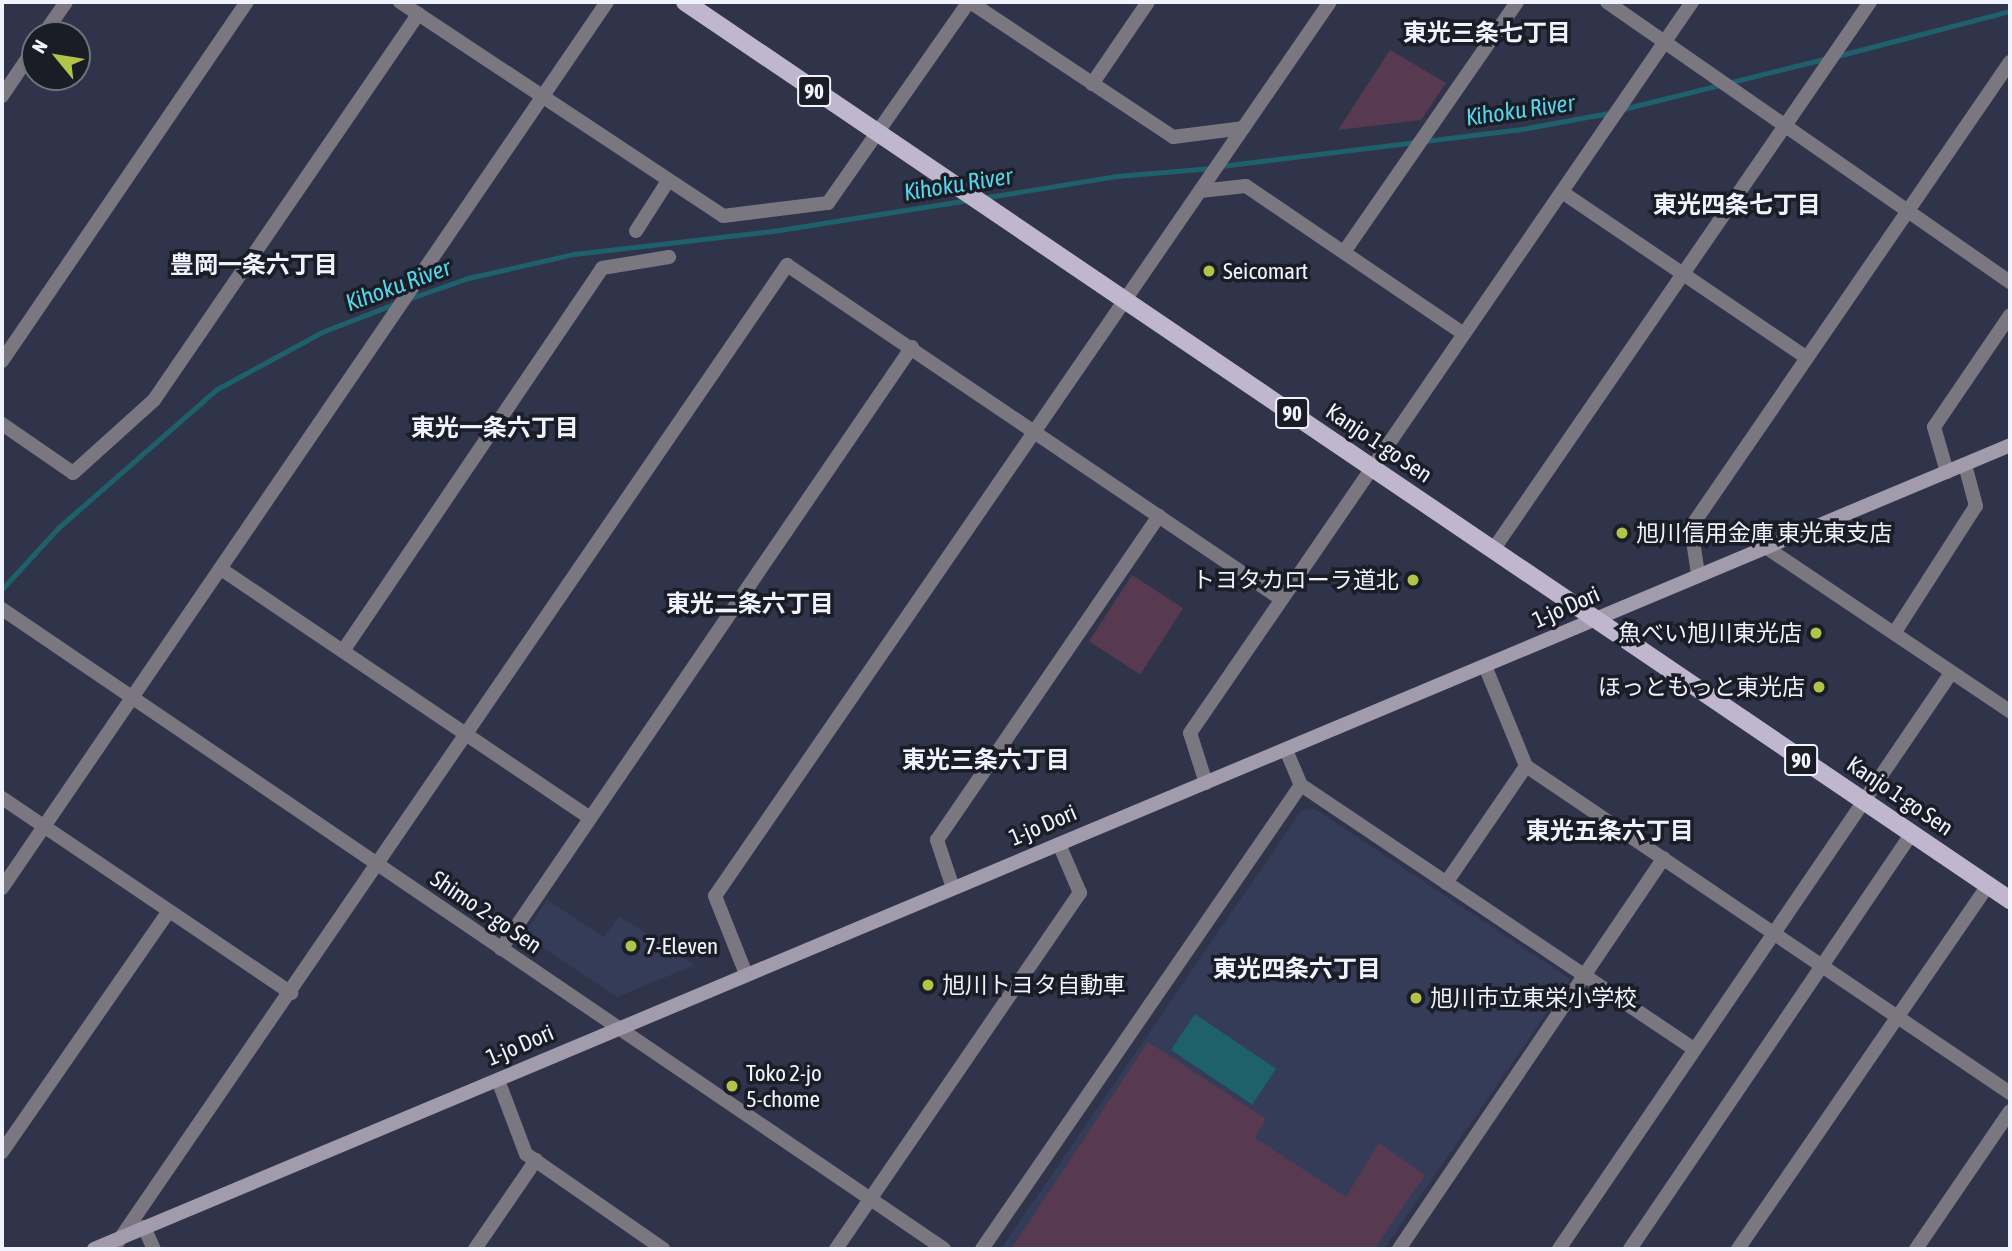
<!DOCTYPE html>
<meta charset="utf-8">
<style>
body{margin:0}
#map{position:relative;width:2012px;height:1251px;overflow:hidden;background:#2f344a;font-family:"Asap Condensed","Noto Sans JP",sans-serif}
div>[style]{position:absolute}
.built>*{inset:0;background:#353c58}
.green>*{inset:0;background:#573950;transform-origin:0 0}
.water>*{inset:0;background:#1e606b;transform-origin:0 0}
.stream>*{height:5px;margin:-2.5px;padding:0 2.5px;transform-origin:2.5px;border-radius:2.5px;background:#1e606b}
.minor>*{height:14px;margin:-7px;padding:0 7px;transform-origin:7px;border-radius:7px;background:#7b7781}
.tertiary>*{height:14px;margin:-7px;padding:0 7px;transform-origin:7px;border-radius:7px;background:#7b7781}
.secondary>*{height:14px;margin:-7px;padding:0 7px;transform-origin:7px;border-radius:7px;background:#a29bac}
.primary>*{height:18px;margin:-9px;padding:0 9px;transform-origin:9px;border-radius:9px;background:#c0b6cd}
.dots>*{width:19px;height:19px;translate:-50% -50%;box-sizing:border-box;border:4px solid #1a1d26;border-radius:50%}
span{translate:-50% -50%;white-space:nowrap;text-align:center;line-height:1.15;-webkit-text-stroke:7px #1a1d26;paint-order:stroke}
.shield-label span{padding:2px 5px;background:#1a1d26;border:2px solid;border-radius:5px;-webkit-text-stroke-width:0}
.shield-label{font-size:21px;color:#f0f3fe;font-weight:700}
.poi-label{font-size:23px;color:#f0f3fe}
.left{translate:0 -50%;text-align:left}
.right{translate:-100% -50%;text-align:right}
.street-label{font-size:23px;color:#f0f3fe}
.neighbourhood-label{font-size:24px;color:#f0f3fe;font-weight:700}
.water-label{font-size:24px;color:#57d4e9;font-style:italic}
.frame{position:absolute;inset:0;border:4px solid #f0f3fe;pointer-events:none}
.north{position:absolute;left:21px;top:21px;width:70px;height:70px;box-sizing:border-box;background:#1a1d26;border:2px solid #70737c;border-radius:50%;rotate:300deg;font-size:19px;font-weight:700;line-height:28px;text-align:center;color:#f0f3fe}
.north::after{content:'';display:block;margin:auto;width:24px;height:32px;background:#b2c34c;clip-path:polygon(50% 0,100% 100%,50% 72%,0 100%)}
</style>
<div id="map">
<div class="built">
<i style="clip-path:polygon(1315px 809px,1570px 979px,1384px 1249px,1001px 1249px,1301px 811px)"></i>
<i style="clip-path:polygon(547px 900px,604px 937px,619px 916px,695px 965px,617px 997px,524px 935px)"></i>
</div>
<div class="green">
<i style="clip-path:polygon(1390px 50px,1446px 83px,1421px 120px,1338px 130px)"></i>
<i style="left:1132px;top:575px;width:61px;height:79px;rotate:33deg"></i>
<i style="clip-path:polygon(1148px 1042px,1266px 1119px,1255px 1138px,1346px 1197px,1379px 1143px,1425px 1175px,1374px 1249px,1011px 1249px)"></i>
</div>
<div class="water">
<i style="left:1195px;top:1014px;width:98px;height:43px;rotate:34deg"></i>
</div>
<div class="stream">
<i style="left:1837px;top:56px;width:179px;rotate:-14.6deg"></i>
<i style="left:1623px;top:109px;width:211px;rotate:-14deg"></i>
<i style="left:1221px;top:166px;width:297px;rotate:-7deg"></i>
<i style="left:1516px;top:130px;width:100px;rotate:-10.4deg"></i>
<i style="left:982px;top:198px;width:137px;rotate:-9.3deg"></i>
<i style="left:1117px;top:176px;width:95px;rotate:-4.8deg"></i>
<i style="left:408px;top:299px;width:64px;rotate:-19.3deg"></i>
<i style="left:468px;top:278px;width:109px;rotate:-12.8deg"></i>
<i style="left:574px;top:254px;width:200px;rotate:-6.6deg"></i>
<i style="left:773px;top:231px;width:198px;rotate:-9deg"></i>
<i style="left:2px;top:589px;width:83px;rotate:-47.4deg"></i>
<i style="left:58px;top:528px;width:211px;rotate:-41.2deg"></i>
<i style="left:217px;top:389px;width:119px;rotate:-28.5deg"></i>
<i style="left:322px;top:332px;width:83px;rotate:-21.3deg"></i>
</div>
<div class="minor">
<i style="left:400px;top:2px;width:387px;rotate:33.5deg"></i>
<i style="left:723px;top:216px;width:106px;rotate:-7.1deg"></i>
<i style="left:828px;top:203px;width:246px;rotate:-55deg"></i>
<i style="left:970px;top:2px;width:244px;rotate:33.6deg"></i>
<i style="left:1173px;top:137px;width:71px;rotate:-7.3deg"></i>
<i style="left:1607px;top:2px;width:491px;rotate:34.8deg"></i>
<i style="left:43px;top:35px;width:40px;rotate:-55.1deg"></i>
<i style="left:1092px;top:84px;width:99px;rotate:-55.7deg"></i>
<i style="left:2px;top:96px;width:59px;rotate:-56deg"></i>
<i style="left:1200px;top:191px;width:46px;rotate:-6.2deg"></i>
<i style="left:1246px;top:186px;width:263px;rotate:34.2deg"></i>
<i style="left:1562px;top:192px;width:296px;rotate:34.1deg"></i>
<i style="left:636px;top:231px;width:59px;rotate:-57.4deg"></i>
<i style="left:1344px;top:252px;width:304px;rotate:-55.3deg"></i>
<i style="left:2px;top:361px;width:435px;rotate:-55.7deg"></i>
<i style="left:2px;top:424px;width:86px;rotate:34.6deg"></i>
<i style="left:73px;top:473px;width:109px;rotate:-42deg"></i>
<i style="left:154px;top:400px;width:468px;rotate:-55.6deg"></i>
<i style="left:1947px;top:472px;width:47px;rotate:-106.1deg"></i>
<i style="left:1934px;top:427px;width:135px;rotate:-55.8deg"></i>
<i style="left:1767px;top:548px;width:293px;rotate:33.9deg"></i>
<i style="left:1493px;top:550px;width:665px;rotate:-55.47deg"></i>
<i style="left:221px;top:569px;width:445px;rotate:34deg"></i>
<i style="left:1698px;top:574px;width:48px;rotate:-98.5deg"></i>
<i style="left:1691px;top:527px;width:564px;rotate:-55.55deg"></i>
<i style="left:1895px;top:632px;width:150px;rotate:-57.3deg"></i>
<i style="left:1976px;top:506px;width:42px;rotate:-105deg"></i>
<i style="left:343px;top:651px;width:462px;rotate:-55.9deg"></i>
<i style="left:602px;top:268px;width:68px;rotate:-9.3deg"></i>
<i style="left:1485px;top:666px;width:108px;rotate:67.7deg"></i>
<i style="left:1526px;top:766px;width:584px;rotate:34.04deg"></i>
<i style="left:1286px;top:750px;width:38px;rotate:67deg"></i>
<i style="left:1301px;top:785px;width:473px;rotate:33.9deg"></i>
<i style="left:1206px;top:783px;width:52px;rotate:-107.7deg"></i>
<i style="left:1190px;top:733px;width:887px;rotate:-55.52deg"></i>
<i style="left:2px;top:798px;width:349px;rotate:34deg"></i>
<i style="left:1446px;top:883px;width:142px;rotate:-55.6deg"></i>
<i style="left:2px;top:888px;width:1073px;rotate:-55.67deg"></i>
<i style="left:953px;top:888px;width:51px;rotate:-108.4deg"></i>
<i style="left:937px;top:840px;width:393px;rotate:-55.6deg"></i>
<i style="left:501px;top:949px;width:729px;rotate:-55.68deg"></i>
<i style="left:746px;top:974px;width:84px;rotate:-111.7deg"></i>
<i style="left:715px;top:896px;width:1085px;rotate:-55.48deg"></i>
<i style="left:498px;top:1080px;width:79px;rotate:69.3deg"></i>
<i style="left:526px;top:1154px;width:167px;rotate:34.7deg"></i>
<i style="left:2px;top:1152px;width:292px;rotate:-55.3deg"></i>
<i style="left:144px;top:1227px;width:24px;rotate:66deg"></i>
<i style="left:113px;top:1249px;width:1193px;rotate:-55.59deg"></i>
<i style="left:787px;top:265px;width:596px;rotate:34.06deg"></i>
<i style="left:475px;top:1249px;width:108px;rotate:-55.6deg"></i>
<i style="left:836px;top:1249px;width:432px;rotate:-55.6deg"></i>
<i style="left:1080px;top:893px;width:53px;rotate:-113.2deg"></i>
<i style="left:982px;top:1249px;width:563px;rotate:-55.49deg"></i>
<i style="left:1399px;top:1249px;width:472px;rotate:-55.9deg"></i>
<i style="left:1559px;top:1249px;width:697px;rotate:-55.76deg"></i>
<i style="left:1630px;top:1249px;width:503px;rotate:-55.87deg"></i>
<i style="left:1738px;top:1249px;width:442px;rotate:-55.5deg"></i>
<i style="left:1916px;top:1249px;width:167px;rotate:-55.7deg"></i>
</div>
<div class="tertiary">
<i style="left:2px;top:609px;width:1139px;rotate:34.19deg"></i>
</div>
<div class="secondary">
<i style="left:94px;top:1249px;width:2078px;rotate:-22.76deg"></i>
</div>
<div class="primary">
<i style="left:685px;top:2px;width:1601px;rotate:34.13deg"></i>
</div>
<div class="dots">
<i style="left:1209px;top:271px;background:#b2c34c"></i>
<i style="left:1622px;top:533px;background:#b2c34c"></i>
<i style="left:1413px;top:580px;background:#b2c34c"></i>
<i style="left:1816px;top:633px;background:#b2c34c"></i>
<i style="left:1819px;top:687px;background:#b2c34c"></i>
<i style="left:631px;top:946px;background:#b2c34c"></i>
<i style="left:928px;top:985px;background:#b2c34c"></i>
<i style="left:1416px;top:998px;background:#b2c34c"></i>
<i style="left:732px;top:1086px;background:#b2c34c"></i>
</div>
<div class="shield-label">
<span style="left:814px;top:91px">90</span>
<span style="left:1292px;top:413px">90</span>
<span style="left:1801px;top:760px">90</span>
</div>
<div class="poi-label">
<span class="left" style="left:1223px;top:271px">Seicomart</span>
<span class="left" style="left:1636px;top:533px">旭川信用金庫 東光東支店</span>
<span class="right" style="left:1399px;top:580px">トヨタカローラ道北</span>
<span class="right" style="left:1802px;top:633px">魚べい旭川東光店</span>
<span class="right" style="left:1805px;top:687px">ほっともっと東光店</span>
<span class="left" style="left:645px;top:946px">7-Eleven</span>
<span class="left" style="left:942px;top:985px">旭川トヨタ自動車</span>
<span class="left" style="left:1430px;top:998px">旭川市立東栄小学校</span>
<span class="left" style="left:746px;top:1086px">Toko 2-jo<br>5-chome</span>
</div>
<div class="street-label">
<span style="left:1379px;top:443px;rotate:34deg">Kanjo 1-go Sen</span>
<span style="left:1566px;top:607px;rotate:-24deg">1-jo Dori</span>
<span style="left:1900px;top:796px;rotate:34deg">Kanjo 1-go Sen</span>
<span style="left:1043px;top:825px;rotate:-23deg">1-jo Dori</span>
<span style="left:486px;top:912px;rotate:34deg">Shimo 2-go Sen</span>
<span style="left:520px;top:1045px;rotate:-23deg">1-jo Dori</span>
</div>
<div class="neighbourhood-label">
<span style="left:1487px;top:33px">東光三条七丁目</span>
<span style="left:1737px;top:205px">東光四条七丁目</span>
<span style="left:254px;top:265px">豊岡一条六丁目</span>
<span style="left:495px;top:428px">東光一条六丁目</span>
<span style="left:750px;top:604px">東光二条六丁目</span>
<span style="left:986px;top:760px">東光三条六丁目</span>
<span style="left:1610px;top:831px">東光五条六丁目</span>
<span style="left:1297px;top:969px">東光四条六丁目</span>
</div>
<div class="water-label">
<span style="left:1520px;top:110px;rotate:-8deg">Kihoku River</span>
<span style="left:958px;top:184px;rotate:-9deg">Kihoku River</span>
<span style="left:398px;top:285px;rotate:-20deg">Kihoku River</span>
</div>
<div class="frame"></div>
<div class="north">N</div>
</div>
